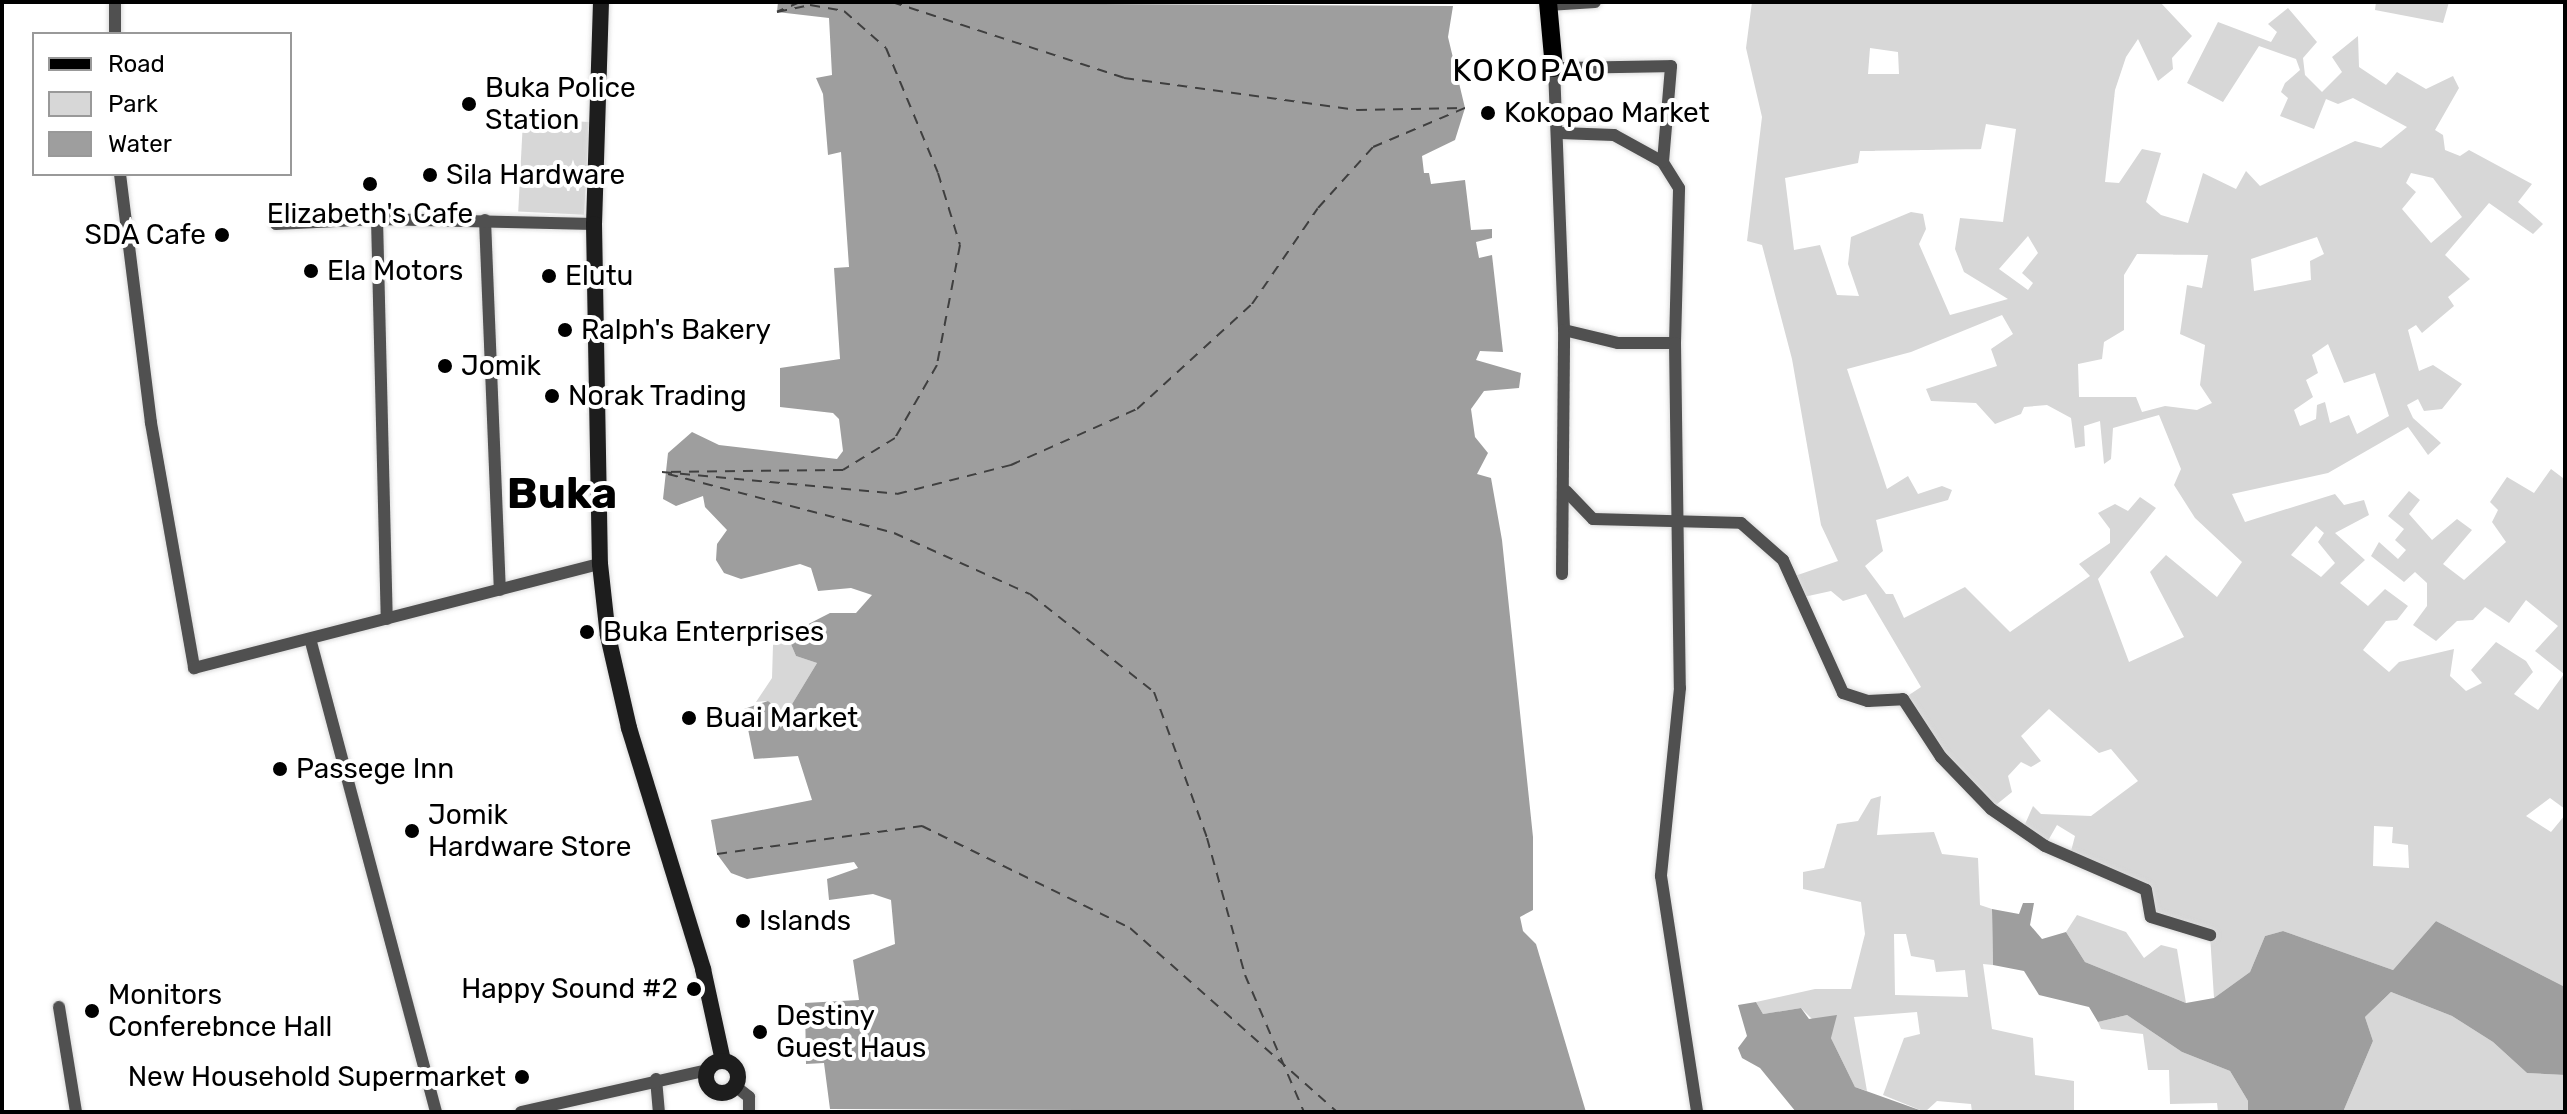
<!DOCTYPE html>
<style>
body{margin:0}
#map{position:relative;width:2567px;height:1114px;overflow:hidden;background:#fff;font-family:Rubik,sans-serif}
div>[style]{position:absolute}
.green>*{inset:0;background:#d7d7d7;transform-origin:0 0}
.water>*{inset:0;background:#9e9e9e}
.ferry>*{height:2px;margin-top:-1px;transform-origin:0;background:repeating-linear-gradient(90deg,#3f3f3f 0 10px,transparent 0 18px)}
.roads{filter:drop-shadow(0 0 2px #dbdbdb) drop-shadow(0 0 2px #dbdbdb)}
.minor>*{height:12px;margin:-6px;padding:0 6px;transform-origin:6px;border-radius:6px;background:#505050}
.secondary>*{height:16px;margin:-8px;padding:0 8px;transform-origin:8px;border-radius:8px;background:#1d1d1d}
.secondary>.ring{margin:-8px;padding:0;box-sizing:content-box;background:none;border:16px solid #1d1d1d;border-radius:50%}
.primary>*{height:18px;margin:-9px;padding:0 9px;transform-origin:9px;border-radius:9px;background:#000}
.dots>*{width:22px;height:22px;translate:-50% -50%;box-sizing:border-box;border:4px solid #fff;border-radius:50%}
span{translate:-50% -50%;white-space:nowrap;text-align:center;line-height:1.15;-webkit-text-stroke:8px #fff;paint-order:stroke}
.poi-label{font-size:28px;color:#000}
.left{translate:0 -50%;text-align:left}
.right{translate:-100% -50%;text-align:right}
.quarter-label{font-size:32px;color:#000;letter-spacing:2px}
.town-label{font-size:44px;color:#000;font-weight:700}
.frame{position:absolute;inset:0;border:4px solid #000;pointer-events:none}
.legend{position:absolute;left:32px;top:32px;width:260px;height:144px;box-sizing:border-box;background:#fff;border:2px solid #999;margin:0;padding:10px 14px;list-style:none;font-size:24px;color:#000}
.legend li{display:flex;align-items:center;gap:16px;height:40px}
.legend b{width:40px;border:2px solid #999}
</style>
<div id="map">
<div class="green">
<i style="clip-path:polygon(evenodd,1752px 2px,2160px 2px,2192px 36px,2172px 58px,2173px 69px,2158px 81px,2138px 39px,2126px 57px,2115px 90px,2105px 182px,2119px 183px,2142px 149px,2161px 153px,2146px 202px,2161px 215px,2188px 223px,2203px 173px,2236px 189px,2246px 171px,2260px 186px,2355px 141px,2381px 148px,2407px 127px,2353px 98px,2338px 104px,2326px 99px,2314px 129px,2280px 116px,2288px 98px,2281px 92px,2285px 83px,2300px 70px,2296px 59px,2259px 46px,2223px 102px,2187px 83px,2218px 22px,2271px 42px,2277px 32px,2268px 24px,2288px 8px,2317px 42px,2303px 58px,2305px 75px,2322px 92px,2342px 72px,2332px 57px,2358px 36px,2359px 67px,2386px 85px,2397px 72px,2426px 89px,2453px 76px,2459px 88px,2435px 130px,2443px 135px,2445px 150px,2460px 156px,2469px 150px,2532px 184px,2518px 202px,2543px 224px,2533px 234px,2489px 203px,2445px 255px,2470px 279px,2448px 297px,2454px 306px,2422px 333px,2416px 325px,2408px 330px,2419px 371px,2433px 365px,2462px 384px,2442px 409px,2424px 411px,2418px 399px,2407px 405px,2413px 418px,2441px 443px,2428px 455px,2408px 427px,2328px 473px,2232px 494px,2245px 522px,2335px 494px,2344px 505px,2364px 500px,2369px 515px,2335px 533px,2365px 560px,2340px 583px,2368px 606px,2385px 589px,2408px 606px,2397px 620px,2386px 621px,2363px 650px,2389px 672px,2399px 662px,2454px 649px,2450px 676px,2466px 691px,2482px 683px,2471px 670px,2496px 642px,2526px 661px,2533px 672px,2514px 694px,2538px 710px,2564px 674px,2535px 651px,2558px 626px,2526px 600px,2509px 623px,2485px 607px,2473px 620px,2457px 621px,2436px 641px,2413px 625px,2427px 606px,2427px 583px,2415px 572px,2404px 582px,2371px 556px,2379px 542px,2398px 559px,2406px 550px,2395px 540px,2404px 529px,2388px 516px,2409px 491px,2420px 500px,2409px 514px,2432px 540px,2457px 519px,2472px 530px,2443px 564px,2464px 580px,2506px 542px,2492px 522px,2498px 510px,2490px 502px,2507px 477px,2534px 493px,2551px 469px,2563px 478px,2565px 492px,2565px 809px,2550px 798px,2526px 816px,2551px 832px,2565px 815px,2565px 987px,2436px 921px,2393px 970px,2283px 931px,2265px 936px,2250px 972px,2214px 998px,2210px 935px,2151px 917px,2146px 890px,2070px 855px,2075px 836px,2057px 825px,2045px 846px,2022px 831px,2033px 806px,2041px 814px,2091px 816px,2138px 781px,2111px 749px,2099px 753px,2049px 709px,2021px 736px,2041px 761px,2031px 767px,2021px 762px,2008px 776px,2012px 792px,1991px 809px,1970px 791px,1903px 699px,1921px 687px,1866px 594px,1843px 601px,1831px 591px,1799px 598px,1792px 577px,1838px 561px,1821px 525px,1792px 359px,1762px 245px,1747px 241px,1762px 117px,1746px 48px,1752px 2px,1870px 48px,1898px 52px,1899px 74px,1868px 74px,1870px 48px,1752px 2px,1986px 124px,2016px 129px,2003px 222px,1960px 218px,1955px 249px,1964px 272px,2008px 299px,1950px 315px,1919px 244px,1926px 229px,1923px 214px,1911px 212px,1851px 237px,1848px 264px,1859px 296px,1837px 295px,1820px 245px,1794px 250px,1785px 178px,1858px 163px,1860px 151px,1981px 149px,1986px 124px,1752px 2px,2411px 173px,2433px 178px,2462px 217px,2431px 243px,2402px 209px,2416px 192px,2406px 183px,2411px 173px,1752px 2px,2028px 236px,2038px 253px,2022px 273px,2033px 283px,2028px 290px,1999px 269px,2028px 236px,1752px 2px,2317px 237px,2324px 254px,2310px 261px,2311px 280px,2254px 291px,2251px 259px,2317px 237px,1752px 2px,2137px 254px,2208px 255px,2202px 288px,2187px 285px,2180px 334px,2205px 345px,2200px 385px,2212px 403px,2197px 410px,2165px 406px,2142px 412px,2136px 397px,2079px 397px,2078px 364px,2102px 359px,2104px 342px,2124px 330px,2124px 275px,2137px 254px,1752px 2px,2002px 315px,2013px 334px,1991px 349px,1997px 366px,1926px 389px,1931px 401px,1976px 403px,1995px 424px,2021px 414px,2024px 407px,2047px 405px,2071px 418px,2075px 448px,2085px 446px,2084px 426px,2100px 421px,2104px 464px,2111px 459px,2113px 428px,2159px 415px,2181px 469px,2174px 485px,2195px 518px,2242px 562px,2217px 597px,2166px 555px,2150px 572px,2184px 637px,2129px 662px,2098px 579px,2156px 508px,2140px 497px,2128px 511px,2115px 504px,2098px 513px,2110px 529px,2110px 543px,2079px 564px,2090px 576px,2010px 632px,1965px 587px,1904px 618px,1893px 594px,1886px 594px,1865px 566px,1883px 551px,1876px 520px,1948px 500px,1952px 490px,1942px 486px,1918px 494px,1908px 476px,1887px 489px,1847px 369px,1911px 352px,2002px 315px,1752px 2px,2328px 344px,2344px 383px,2375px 373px,2389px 416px,2357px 434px,2349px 415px,2330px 423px,2325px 402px,2317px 405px,2316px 419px,2300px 426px,2294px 410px,2313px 397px,2306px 380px,2318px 373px,2312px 355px,2328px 344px,1752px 2px,2316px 526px,2324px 533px,2318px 542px,2335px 563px,2321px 577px,2291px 555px,2316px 526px,1752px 2px,2374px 826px,2393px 827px,2392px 843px,2408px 845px,2409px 868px,2373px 866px,2374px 826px)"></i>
<i style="clip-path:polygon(2376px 2px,2449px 2px,2443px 23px,2375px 10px)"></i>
<i style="left:589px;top:122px;width:93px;height:66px;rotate:93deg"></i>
<i style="clip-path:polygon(787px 635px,796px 656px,817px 663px,786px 714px,768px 701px,756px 702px,772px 678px,773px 645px)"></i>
<i style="clip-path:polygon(evenodd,1881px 796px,1877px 835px,1934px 832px,1942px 854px,1978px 858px,1980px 905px,1992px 909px,1993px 965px,1983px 964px,1992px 1029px,2033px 1038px,2035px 1075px,2074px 1081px,2074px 1112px,1972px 1112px,1971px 1104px,1937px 1101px,1925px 1112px,1883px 1095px,1904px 1038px,1920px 1034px,1917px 1012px,1854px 1017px,1867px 1091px,1855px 1087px,1831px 1038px,1801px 1008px,1763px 1014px,1756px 1002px,1815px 989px,1851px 989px,1865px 934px,1861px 902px,1803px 889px,1803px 872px,1824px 868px,1837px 824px,1858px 821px,1871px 799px,1881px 796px,1894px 934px,1906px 934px,1911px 956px,1934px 960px,1936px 972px,1965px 970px,1968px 997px,1895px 995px,1894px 934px)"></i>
<i style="clip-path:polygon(2077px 915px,2126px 932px,2144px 958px,2161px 945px,2177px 949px,2186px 1003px,2085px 962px,2066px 932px)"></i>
<i style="clip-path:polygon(2391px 992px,2452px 1016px,2493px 1042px,2527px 1073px,2565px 1075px,2565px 1112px,2343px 1112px,2373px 1041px,2365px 1017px)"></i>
<i style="clip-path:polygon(2127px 1015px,2182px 1052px,2230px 1071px,2248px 1101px,2248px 1112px,2218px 1112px,2217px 1103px,2170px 1104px,2169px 1070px,2148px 1070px,2143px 1034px,2101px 1029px,2098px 1022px)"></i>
</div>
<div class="water">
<i style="clip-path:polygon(778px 2px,1453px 6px,1448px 37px,1465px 108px,1455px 140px,1422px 156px,1424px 173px,1429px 173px,1431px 184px,1465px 180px,1471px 230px,1492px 229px,1492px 238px,1476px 242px,1479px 258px,1492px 255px,1503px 352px,1480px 351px,1476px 360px,1521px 373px,1519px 388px,1484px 391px,1471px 409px,1475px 437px,1488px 453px,1477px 474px,1491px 478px,1502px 540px,1533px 837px,1533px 910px,1520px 917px,1523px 931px,1536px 944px,1586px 1112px,830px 1109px,824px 1063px,806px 1064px,805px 1003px,859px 1000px,853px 960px,895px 944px,891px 900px,873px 894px,829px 900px,827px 879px,858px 868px,854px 862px,747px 879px,731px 873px,717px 854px,711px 820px,812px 800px,798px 756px,754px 759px,744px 709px,768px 701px,786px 714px,817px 663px,796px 656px,787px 635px,830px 613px,856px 613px,872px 595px,851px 588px,818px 591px,811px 568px,800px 564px,741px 579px,724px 573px,716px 560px,717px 544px,727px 530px,705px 507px,703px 496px,676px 506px,663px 499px,668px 453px,692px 432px,719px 445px,837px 459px,843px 451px,839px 419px,833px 413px,780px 407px,780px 368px,840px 359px,834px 268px,849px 267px,841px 152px,828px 155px,823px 94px,816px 78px,832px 75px,829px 18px,777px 12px)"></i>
<i style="clip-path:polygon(2023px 903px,2034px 903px,2030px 925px,2042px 939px,2066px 932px,2085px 962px,2186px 1003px,2214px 998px,2250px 972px,2265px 936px,2283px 931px,2393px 970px,2436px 921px,2565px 987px,2565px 1075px,2527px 1073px,2493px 1042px,2452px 1016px,2391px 992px,2365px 1017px,2373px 1041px,2343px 1112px,2248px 1112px,2248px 1101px,2230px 1071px,2182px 1052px,2127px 1015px,2098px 1022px,2089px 1007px,2039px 995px,2024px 971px,1993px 965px,1992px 909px,2019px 914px)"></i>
<i style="clip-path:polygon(1756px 1002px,1763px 1014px,1801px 1008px,1809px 1019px,1837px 1015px,1831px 1038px,1855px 1087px,1925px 1112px,1796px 1112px,1760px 1068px,1742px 1058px,1738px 1048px,1747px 1036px,1738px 1005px)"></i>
</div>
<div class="ferry">
<i style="left:800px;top:2px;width:25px;rotate:157deg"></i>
<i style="left:777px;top:12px;width:34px;rotate:-12deg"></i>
<i style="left:810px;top:5px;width:35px;rotate:10deg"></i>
<i style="left:844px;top:11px;width:56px;rotate:41.4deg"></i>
<i style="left:886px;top:48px;width:135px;rotate:67.4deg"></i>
<i style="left:938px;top:173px;width:75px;rotate:73deg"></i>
<i style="left:960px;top:245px;width:122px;rotate:100.9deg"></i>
<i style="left:937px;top:365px;width:84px;rotate:119.9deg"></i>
<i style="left:895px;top:438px;width:61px;rotate:148.4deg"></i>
<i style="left:843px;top:470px;width:181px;rotate:179.4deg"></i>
<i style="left:662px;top:472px;width:236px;rotate:5.3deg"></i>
<i style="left:897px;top:494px;width:118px;rotate:-14.3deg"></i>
<i style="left:1011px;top:465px;width:138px;rotate:-24deg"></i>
<i style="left:1137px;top:409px;width:156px;rotate:-42.4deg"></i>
<i style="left:1252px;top:304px;width:116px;rotate:-55.5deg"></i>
<i style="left:1318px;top:208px;width:82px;rotate:-48deg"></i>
<i style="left:1373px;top:147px;width:100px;rotate:-23deg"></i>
<i style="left:892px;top:2px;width:244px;rotate:18.1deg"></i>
<i style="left:1124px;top:78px;width:235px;rotate:7.8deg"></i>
<i style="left:1357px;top:110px;width:107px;rotate:-1.1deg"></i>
<i style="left:668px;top:474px;width:234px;rotate:14.6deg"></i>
<i style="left:894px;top:533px;width:149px;rotate:24.2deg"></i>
<i style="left:1030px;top:594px;width:158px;rotate:38.3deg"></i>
<i style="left:1154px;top:692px;width:155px;rotate:70deg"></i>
<i style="left:1207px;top:838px;width:142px;rotate:74.5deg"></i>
<i style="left:1245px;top:975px;width:149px;rotate:66.7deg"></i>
<i style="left:717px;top:854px;width:207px;rotate:-7.8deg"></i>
<i style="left:922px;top:826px;width:232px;rotate:26.1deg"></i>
<i style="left:1130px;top:928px;width:277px;rotate:41.6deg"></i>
</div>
<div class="roads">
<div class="minor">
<i style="left:1548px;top:5px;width:47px;rotate:-3.7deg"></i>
<i style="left:115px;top:34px;width:32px;rotate:-90deg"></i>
<i style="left:1560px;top:133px;width:54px;rotate:2.1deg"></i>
<i style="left:1614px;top:135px;width:56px;rotate:28.9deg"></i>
<i style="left:120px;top:174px;width:251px;rotate:82.9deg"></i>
<i style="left:151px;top:423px;width:249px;rotate:80deg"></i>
<i style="left:194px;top:668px;width:419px;rotate:-14.4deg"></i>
<i style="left:377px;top:219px;width:400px;rotate:88.6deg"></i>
<i style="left:485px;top:220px;width:370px;rotate:87.7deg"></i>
<i style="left:276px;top:224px;width:101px;rotate:-2.8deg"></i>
<i style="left:377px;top:219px;width:217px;rotate:1.3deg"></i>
<i style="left:1675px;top:343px;width:155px;rotate:-88.5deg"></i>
<i style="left:1679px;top:188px;width:31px;rotate:-122deg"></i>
<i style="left:1663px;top:162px;width:96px;rotate:-85.2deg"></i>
<i style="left:1671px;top:66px;width:117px;rotate:179deg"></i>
<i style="left:1554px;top:68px;width:262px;rotate:87.8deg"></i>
<i style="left:1564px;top:330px;width:56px;rotate:13.5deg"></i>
<i style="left:1618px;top:343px;width:57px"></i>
<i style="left:1675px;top:343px;width:345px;rotate:89.2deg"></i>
<i style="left:1680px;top:688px;width:189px;rotate:95.8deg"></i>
<i style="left:1661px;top:876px;width:239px;rotate:81.3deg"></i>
<i style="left:1566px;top:491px;width:39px;rotate:46deg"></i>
<i style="left:1593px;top:519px;width:148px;rotate:1.5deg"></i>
<i style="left:1741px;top:523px;width:56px;rotate:41.4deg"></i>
<i style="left:1783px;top:560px;width:146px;rotate:65.7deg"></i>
<i style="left:1843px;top:693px;width:26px;rotate:18deg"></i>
<i style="left:1868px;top:701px;width:35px;rotate:-3deg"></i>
<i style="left:1903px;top:699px;width:69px;rotate:56.8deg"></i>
<i style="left:1941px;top:757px;width:72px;rotate:46.1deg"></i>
<i style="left:1991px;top:809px;width:65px;rotate:34.4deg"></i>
<i style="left:2045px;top:846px;width:110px;rotate:23.5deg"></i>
<i style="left:2146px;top:890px;width:27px;rotate:80deg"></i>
<i style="left:2151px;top:917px;width:62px;rotate:17deg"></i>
<i style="left:1562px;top:574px;width:244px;rotate:-89.5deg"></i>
<i style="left:311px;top:642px;width:486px;rotate:75.1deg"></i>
<i style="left:59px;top:1007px;width:106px;rotate:80.8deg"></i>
<i style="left:656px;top:1079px;width:33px;rotate:85deg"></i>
<i style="left:735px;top:1086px;width:18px;rotate:38deg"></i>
<i style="left:749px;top:1097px;width:15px;rotate:90deg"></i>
<i style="left:521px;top:1112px;width:192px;rotate:-12.7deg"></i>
</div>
<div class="secondary">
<i style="left:601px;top:2px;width:222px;rotate:91.8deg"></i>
<i style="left:594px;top:224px;width:340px;rotate:89deg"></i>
<i style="left:600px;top:564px;width:72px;rotate:83.7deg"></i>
<i style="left:608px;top:636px;width:94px;rotate:77.1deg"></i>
<i style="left:629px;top:728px;width:252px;rotate:72.9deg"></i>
<i style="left:703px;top:969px;width:94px;rotate:77.7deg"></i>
<i class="ring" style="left:706px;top:1061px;width:16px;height:16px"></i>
</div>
<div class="primary">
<i style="left:1548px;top:2px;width:66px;rotate:84.8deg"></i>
</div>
</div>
<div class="dots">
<i style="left:469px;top:104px;background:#000"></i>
<i style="left:1488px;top:113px;background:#000"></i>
<i style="left:430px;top:175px;background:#000"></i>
<i style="left:370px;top:184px;background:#000"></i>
<i style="left:222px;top:235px;background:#000"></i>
<i style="left:311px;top:271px;background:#000"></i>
<i style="left:549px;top:276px;background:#000"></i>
<i style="left:565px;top:330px;background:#000"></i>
<i style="left:445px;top:366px;background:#000"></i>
<i style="left:552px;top:396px;background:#000"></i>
<i style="left:587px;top:632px;background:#000"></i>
<i style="left:689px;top:718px;background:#000"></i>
<i style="left:280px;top:769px;background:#000"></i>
<i style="left:412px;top:831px;background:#000"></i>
<i style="left:743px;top:921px;background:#000"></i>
<i style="left:694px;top:989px;background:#000"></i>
<i style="left:92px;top:1011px;background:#000"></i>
<i style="left:760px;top:1032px;background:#000"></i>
<i style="left:522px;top:1077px;background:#000"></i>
</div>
<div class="poi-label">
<span class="left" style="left:485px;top:104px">Buka Police<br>Station</span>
<span class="left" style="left:1504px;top:113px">Kokopao Market</span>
<span class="left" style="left:446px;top:175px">Sila Hardware</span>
<span style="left:370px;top:214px">Elizabeth's Cafe</span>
<span class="right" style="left:206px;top:235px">SDA Cafe</span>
<span class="left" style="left:327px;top:271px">Ela Motors</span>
<span class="left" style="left:565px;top:276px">Elutu</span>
<span class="left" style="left:581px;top:330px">Ralph's Bakery</span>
<span class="left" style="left:461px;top:366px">Jomik</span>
<span class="left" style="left:568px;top:396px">Norak Trading</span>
<span class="left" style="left:603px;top:632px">Buka Enterprises</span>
<span class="left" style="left:705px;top:718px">Buai Market</span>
<span class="left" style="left:296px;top:769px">Passege Inn</span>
<span class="left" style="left:428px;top:831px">Jomik<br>Hardware Store</span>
<span class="left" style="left:759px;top:921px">Islands</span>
<span class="right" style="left:678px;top:989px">Happy Sound #2</span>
<span class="left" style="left:108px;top:1011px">Monitors<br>Conferebnce Hall</span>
<span class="left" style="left:776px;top:1032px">Destiny<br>Guest Haus</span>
<span class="right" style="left:506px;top:1077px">New Household Supermarket</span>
</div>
<div class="quarter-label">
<span style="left:1530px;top:70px">KOKOPAO</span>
</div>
<div class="town-label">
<span style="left:562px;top:493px">Buka</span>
</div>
<div class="frame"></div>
<ul class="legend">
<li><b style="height:10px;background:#000"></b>Road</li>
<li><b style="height:22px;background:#d7d7d7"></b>Park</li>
<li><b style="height:22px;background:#9e9e9e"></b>Water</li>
</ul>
</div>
